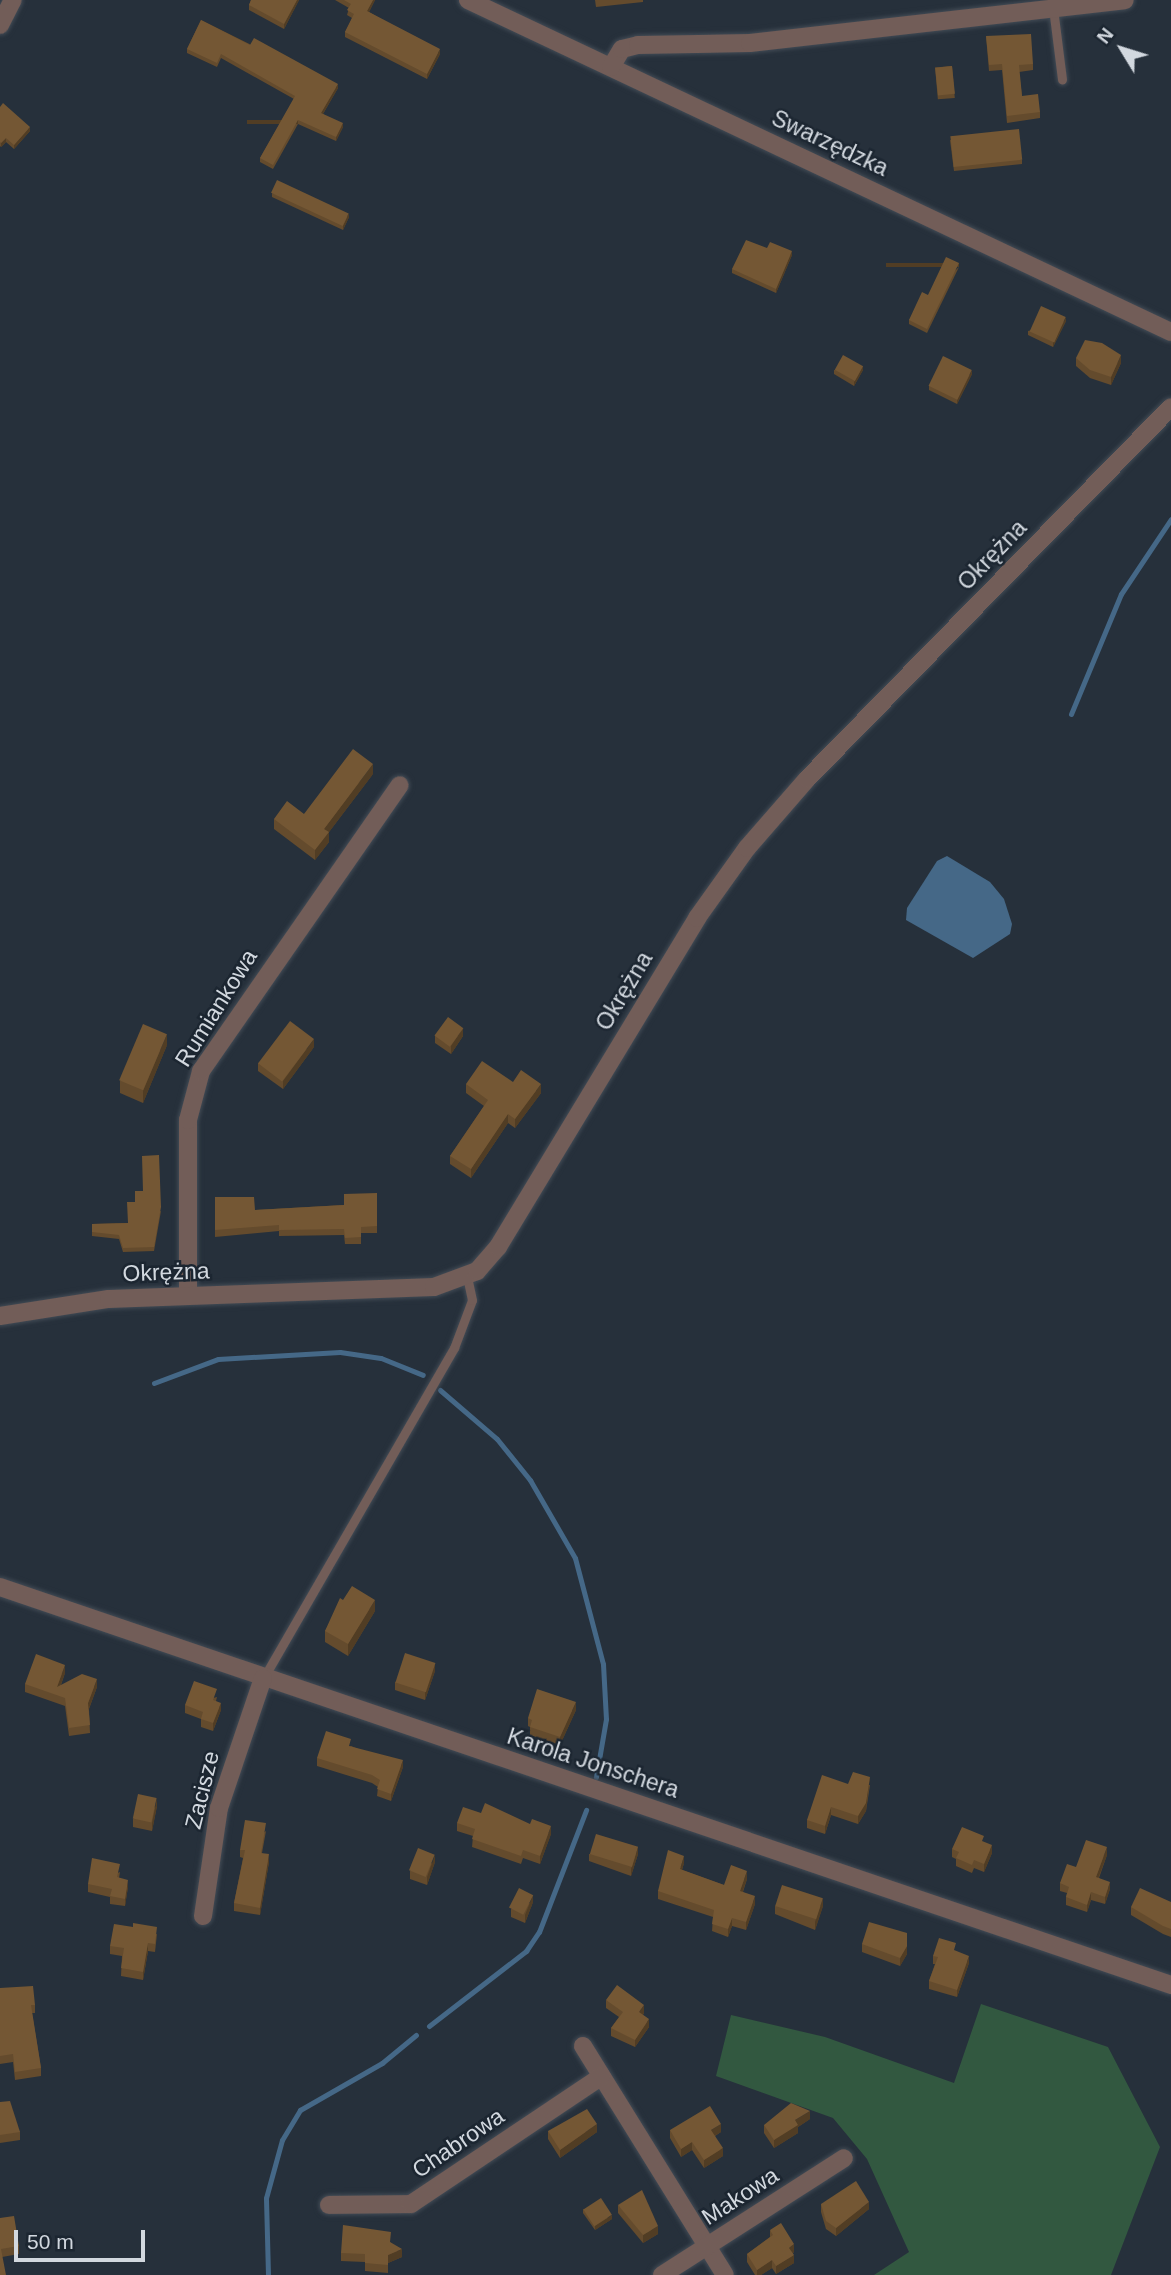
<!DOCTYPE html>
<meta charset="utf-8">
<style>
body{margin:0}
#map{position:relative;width:1171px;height:2275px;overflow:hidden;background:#26303b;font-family:Helvetica,sans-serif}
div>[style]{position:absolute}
.green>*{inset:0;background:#325840}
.water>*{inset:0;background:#456887}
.stream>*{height:5px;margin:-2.5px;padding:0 2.5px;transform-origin:2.5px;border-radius:2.5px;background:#456887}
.roads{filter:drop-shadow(0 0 2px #424b55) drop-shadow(0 0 2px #424b55)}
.service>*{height:9px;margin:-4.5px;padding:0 4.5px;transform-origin:4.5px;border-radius:4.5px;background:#725d58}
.minor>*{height:18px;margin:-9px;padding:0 9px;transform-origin:9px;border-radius:9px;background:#725d58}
.tertiary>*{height:18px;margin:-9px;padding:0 9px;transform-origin:9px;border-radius:9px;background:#725d58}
.wall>*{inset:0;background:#644b2d;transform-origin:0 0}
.shaded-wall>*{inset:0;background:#513d24;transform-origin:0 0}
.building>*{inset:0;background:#745734;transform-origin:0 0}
span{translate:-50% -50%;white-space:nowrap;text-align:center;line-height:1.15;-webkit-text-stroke:5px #1c2631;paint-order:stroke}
.street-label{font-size:23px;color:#d2d8df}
.north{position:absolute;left:1087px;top:14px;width:70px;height:70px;-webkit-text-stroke:5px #1c2631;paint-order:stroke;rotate:308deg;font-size:19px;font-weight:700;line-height:28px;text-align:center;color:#d2d8df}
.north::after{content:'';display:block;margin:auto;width:24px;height:32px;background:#d2d8df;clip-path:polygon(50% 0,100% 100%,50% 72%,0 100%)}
.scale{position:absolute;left:14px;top:2230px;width:131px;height:32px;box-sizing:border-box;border:4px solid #d2d8df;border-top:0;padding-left:9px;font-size:21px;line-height:24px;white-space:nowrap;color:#d2d8df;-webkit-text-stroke:5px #1c2631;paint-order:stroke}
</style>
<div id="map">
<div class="green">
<i style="clip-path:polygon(981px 2004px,1108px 2047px,1160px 2147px,1111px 2275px,874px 2275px,909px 2252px,867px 2159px,833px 2118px,716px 2076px,731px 2015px,825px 2037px,954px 2083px)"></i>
</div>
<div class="water">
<i style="clip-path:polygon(947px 856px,990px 882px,1004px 899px,1012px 924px,1010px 934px,973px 958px,906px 920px,907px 908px,937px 861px)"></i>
</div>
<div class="stream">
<i style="left:1071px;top:714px;width:130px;rotate:-67.4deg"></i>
<i style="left:1121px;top:594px;width:90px;rotate:-56.3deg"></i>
<i style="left:154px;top:1383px;width:68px;rotate:-20.6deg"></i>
<i style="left:218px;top:1359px;width:122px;rotate:-3.3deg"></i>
<i style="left:340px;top:1352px;width:41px;rotate:8.3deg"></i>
<i style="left:381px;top:1358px;width:45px;rotate:22deg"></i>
<i style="left:440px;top:1390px;width:75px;rotate:40.7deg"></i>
<i style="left:497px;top:1439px;width:53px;rotate:51.2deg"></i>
<i style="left:530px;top:1480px;width:90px;rotate:60deg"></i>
<i style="left:575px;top:1558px;width:110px;rotate:75.2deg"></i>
<i style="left:603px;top:1664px;width:55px;rotate:86.9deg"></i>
<i style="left:606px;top:1719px;width:59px;rotate:99.8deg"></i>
<i style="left:429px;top:2026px;width:123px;rotate:-37.7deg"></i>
<i style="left:526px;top:1951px;width:23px;rotate:-56deg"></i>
<i style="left:539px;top:1932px;width:131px;rotate:-68.9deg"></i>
<i style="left:268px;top:2275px;width:77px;rotate:-91.5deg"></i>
<i style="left:266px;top:2198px;width:60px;rotate:-74.6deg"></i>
<i style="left:282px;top:2140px;width:35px;rotate:-59deg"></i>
<i style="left:300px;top:2110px;width:95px;rotate:-29.8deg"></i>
<i style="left:382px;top:2063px;width:44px;rotate:-39.5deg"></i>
</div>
<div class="roads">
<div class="service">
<i style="left:1053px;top:8px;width:72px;rotate:82.8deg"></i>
<i style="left:264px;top:1677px;width:380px;rotate:-60deg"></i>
<i style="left:454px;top:1348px;width:51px;rotate:-69.4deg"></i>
<i style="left:472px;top:1300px;width:24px;rotate:-102deg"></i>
</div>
<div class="minor">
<i style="left:468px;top:0;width:777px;rotate:25.28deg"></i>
<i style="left:0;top:25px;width:28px;rotate:-63deg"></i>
<i style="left:611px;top:67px;width:21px;rotate:-59deg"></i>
<i style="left:622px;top:49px;width:16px;rotate:-14deg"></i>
<i style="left:638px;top:45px;width:112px;rotate:-1deg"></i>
<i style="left:750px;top:43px;width:377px;rotate:-6.5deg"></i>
<i style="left:188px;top:1296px;width:176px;rotate:-90deg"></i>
<i style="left:188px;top:1120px;width:51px;rotate:-75.1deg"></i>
<i style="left:201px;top:1071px;width:348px;rotate:-55.2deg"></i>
<i style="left:0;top:1587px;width:1237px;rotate:18.77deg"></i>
<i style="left:203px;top:1916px;width:109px;rotate:-81.6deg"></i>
<i style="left:219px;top:1808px;width:137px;rotate:-71.3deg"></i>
<i style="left:583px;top:2046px;width:269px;rotate:58.2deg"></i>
<i style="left:329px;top:2205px;width:82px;rotate:-0.7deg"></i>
<i style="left:411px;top:2204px;width:229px;rotate:-33.8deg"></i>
<i style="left:662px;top:2275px;width:216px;rotate:-32.7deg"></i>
</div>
<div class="tertiary">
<i style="left:0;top:1316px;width:110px;rotate:-8.9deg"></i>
<i style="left:109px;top:1299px;width:325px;rotate:-2.1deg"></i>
<i style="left:434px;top:1287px;width:46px;rotate:-20.4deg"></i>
<i style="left:477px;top:1271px;width:32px;rotate:-49deg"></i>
<i style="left:498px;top:1247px;width:385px;rotate:-58.8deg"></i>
<i style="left:697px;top:918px;width:86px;rotate:-54.5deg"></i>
<i style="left:747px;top:848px;width:91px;rotate:-49deg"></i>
<i style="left:807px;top:779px;width:520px;rotate:-45.62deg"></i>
</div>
</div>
<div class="wall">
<i style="clip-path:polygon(251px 0,299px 0,284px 29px,249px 10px,249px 5px)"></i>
<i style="clip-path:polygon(335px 0,375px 0,369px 12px,440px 54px,427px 79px,345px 37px,345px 32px,352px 18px,347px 15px,349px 8px)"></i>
<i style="clip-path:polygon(595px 0,643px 0,643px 2px,596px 7px)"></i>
<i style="clip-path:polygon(201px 20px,338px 88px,323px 114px,343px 127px,336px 141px,298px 124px,273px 169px,260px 162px,260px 158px,294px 99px,221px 58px,217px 67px,187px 53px,187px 49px)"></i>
<i style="clip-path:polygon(986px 36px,1033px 64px,1033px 70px,1019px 72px,1022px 96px,1040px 112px,1040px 118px,1007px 123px,1002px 70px,989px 71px)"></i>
<i style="left:952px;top:66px;width:32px;height:17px;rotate:85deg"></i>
<i style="clip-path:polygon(0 107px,30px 131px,14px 149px,6px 142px,1px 147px,0 146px)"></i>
<i style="clip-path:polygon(950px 140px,1022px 160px,1022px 164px,954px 171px)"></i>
<i style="clip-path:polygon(272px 193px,349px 217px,343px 230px,272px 197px)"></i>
<i style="clip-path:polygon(767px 248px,792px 255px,776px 293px,732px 273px,732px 269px)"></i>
<i style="clip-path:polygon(959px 267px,927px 333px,909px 324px,909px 320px,928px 295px)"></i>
<i style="clip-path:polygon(1066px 321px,1053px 347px,1028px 335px,1028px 331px)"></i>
<i style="clip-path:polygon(1076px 358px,1121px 363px,1111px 385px,1090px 378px,1076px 366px)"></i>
<i style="clip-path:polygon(834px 370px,863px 370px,854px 386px,834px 374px)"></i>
<i style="clip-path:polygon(972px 374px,957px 404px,929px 390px,929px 386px)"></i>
<i style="clip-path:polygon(373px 774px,329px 832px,329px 842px,315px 860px,274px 829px,274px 819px,304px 814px)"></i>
<i style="clip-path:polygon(435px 1036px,463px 1036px,451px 1054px,435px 1043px)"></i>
<i style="clip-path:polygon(167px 1045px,143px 1103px,120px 1093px,120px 1081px)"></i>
<i style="clip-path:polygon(314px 1047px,283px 1089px,258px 1071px,258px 1063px)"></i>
<i style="clip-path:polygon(513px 1082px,541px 1093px,515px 1128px,508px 1123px,471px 1178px,450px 1164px,450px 1156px,484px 1106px,466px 1093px,466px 1084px)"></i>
<i style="clip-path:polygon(377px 1193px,377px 1233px,361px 1233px,361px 1244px,345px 1244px,344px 1235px,279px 1236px,279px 1231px,215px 1237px,215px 1197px,255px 1210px,344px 1205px)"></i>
<i style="clip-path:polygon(161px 1211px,154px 1251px,123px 1252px,119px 1239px,92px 1236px,92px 1224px,128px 1223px)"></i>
<i style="clip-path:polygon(343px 1600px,375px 1611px,348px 1656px,325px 1642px,325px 1631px)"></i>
<i style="clip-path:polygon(435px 1671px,425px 1700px,395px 1690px,395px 1682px)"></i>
<i style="clip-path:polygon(65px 1673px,61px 1685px,97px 1687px,89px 1709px,90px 1733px,69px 1736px,65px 1706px,25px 1692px,25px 1684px)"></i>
<i style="clip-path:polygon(217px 1697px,216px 1701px,221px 1710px,213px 1731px,201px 1727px,201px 1719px,185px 1713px,185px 1705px)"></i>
<i style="clip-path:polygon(576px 1710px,560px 1745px,530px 1735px,530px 1727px,528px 1726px,528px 1718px)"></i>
<i style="clip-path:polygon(351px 1746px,403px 1767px,391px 1801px,377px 1796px,378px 1787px,372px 1783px,317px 1766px,317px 1758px)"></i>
<i style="clip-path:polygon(848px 1784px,870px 1785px,866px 1811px,858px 1824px,831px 1815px,825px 1834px,807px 1828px,807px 1820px)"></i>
<i style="clip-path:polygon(157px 1806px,152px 1831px,133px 1827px,133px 1819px)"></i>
<i style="clip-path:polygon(481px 1813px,551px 1834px,540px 1864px,523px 1858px,521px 1864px,472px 1847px,473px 1836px,457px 1831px,457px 1823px)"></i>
<i style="clip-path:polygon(266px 1831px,262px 1853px,269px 1862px,260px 1915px,234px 1911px,234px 1903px,243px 1858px,240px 1857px,240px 1850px)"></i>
<i style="clip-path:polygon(984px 1842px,992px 1853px,984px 1872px,974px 1868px,972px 1873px,956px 1866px,956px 1859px,952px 1857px,952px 1849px)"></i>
<i style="clip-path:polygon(589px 1854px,638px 1854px,631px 1876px,589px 1861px)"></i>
<i style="clip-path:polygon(1107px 1855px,1099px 1878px,1110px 1889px,1105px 1904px,1091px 1900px,1087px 1912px,1066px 1905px,1066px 1897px,1067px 1893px,1060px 1891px,1060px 1883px,1076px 1867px)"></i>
<i style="clip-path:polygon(435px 1862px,427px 1885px,410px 1879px,410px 1871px)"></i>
<i style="clip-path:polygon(684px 1863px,682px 1870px,724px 1885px,747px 1879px,743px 1892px,755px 1904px,746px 1930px,732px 1926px,728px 1937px,712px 1931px,713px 1917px,658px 1899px,658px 1891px)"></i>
<i style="clip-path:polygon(120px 1872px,119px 1878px,128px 1887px,125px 1906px,110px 1904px,110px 1897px,88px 1892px,88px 1884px)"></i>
<i style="clip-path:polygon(533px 1902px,525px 1923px,511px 1917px,511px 1909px)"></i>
<i style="clip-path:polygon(1171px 1902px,1171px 1937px,1163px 1934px,1131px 1915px,1131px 1907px)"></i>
<i style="clip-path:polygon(775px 1906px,823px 1906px,815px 1930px,775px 1914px)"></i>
<i style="clip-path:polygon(907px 1933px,907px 1954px,900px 1966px,862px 1952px,862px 1944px)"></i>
<i style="clip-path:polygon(157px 1934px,155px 1952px,148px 1951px,143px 1980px,121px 1976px,122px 1956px,110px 1954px,110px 1946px)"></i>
<i style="clip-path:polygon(956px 1951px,969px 1963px,957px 1997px,929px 1989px,929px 1981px,935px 1964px,933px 1964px,933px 1956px)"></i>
<i style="clip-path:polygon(0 1988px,35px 2005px,35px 2013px,32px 2013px,41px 2068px,41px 2076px,15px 2080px,13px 2062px,0 2064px)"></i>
<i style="clip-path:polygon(606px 2000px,644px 2013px,643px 2015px,649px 2027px,635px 2047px,611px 2036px,611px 2028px,619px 2017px,606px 2008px)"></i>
<i style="clip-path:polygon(0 2102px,20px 2132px,20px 2140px,0 2143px)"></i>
<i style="clip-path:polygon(810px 2119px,798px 2127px,798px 2133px,774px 2148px,764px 2133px,764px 2125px)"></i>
<i style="clip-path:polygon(670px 2130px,721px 2132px,715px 2136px,723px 2156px,704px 2168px,692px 2150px,681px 2157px,670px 2138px)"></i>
<i style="clip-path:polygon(548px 2131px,597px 2132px,560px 2158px,548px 2139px)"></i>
<i style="clip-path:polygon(821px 2204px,869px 2209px,836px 2236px,826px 2229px,821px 2212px)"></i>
<i style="clip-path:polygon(618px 2205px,658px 2234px,643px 2243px,618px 2213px)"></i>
<i style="clip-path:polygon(583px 2209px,612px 2219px,595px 2230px,583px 2213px)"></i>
<i style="clip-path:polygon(0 2218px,19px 2246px,19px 2254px,2px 2257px,0 2275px)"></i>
<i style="clip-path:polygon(770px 2230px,794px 2252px,793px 2253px,794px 2263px,776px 2274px,772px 2268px,761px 2275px,755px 2275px,747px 2262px,747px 2254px,770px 2237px)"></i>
<i style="clip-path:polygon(390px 2242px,402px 2257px,388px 2263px,388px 2273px,365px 2271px,365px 2262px,341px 2261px,341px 2253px)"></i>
</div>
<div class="shaded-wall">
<i style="clip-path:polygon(297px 0,299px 0,284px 29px,284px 24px)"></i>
<i style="clip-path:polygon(373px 0,375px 0,367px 16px,367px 11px)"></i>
<i style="clip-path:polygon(440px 49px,440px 54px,427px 79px,427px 74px)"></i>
<i style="clip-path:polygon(338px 84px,338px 88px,321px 117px,321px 113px)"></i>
<i style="left:298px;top:120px;width:4px;height:51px;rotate:90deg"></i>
<i style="clip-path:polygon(343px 123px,343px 127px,336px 141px,336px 137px)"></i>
<i style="clip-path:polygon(30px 127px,30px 131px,14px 149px,14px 145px)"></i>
<i style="clip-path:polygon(6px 138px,6px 142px,1px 147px,1px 143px)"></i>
<i style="clip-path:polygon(349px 213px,349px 217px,343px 230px,343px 226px)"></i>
<i style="clip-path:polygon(792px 251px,792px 255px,776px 293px,776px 289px)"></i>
<i style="left:959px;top:263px;width:4px;height:73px;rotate:90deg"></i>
<i style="clip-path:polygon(1066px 317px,1066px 321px,1053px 347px,1053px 343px)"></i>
<i style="clip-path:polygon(1121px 355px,1121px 363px,1111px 385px,1111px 377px)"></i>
<i style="clip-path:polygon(863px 366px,863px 370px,854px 386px,854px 382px)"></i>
<i style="clip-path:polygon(972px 370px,972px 374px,957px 404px,957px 400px)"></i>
<i style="clip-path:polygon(373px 764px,373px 774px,329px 832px,329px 842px,315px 860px,315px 850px,324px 829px)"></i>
<i style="clip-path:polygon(463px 1028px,463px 1036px,451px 1054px,451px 1046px)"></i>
<i style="clip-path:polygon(167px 1034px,167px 1045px,143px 1103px,143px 1091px)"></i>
<i style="clip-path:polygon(314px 1039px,314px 1047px,283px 1089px,283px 1081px)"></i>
<i style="clip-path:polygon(541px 1084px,541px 1093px,515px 1128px,515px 1119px)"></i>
<i style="clip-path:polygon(508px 1114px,508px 1123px,471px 1178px,471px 1169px)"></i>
<i style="clip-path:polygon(375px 1600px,375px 1611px,348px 1656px,348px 1644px)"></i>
<i style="clip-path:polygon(435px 1663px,435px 1671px,425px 1700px,425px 1692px)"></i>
<i style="clip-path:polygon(65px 1665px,65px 1673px,57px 1695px,57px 1687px)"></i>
<i style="clip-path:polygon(97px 1679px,97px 1687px,88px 1711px,88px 1703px)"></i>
<i style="clip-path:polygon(576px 1702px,576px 1710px,560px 1745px,560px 1737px)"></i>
<i style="clip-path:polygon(221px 1703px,221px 1710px,213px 1731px,213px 1723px)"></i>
<i style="clip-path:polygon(403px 1760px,403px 1767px,391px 1801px,391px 1794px)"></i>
<i style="clip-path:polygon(870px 1777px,866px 1811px,858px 1824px,858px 1816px)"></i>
<i style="clip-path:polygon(157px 1798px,157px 1806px,152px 1831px,152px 1823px)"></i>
<i style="clip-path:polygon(831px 1807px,831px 1815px,825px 1834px,825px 1826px)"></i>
<i style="clip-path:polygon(551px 1826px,551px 1834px,540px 1864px,540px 1856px)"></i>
<i style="clip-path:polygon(992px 1845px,992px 1853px,984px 1872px,984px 1864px)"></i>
<i style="clip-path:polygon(638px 1847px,638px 1854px,631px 1876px,631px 1869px)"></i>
<i style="clip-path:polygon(1107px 1847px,1107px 1855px,1096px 1884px,1096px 1877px)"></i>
<i style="clip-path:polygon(269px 1854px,269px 1862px,260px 1915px,260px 1908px)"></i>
<i style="clip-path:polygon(435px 1855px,435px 1862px,427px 1885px,427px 1877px)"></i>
<i style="clip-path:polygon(684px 1856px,684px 1863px,680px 1877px,680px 1869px)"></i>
<i style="clip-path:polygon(747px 1871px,747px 1879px,740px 1899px,740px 1891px)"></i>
<i style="clip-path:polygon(128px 1880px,128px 1887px,125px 1906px,125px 1899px)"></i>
<i style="clip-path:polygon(1110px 1882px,1110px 1889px,1105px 1904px,1105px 1897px)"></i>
<i style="clip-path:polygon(1091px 1892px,1091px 1900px,1087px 1912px,1087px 1905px)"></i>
<i style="clip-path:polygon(533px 1895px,533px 1902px,525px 1923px,525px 1915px)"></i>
<i style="clip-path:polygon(755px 1896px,755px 1904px,746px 1930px,746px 1922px)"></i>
<i style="clip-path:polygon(823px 1898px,823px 1906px,815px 1930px,815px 1922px)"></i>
<i style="clip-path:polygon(732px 1918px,732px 1926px,728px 1937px,728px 1929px)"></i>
<i style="clip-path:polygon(148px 1943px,148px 1951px,143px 1980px,143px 1972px)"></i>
<i style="clip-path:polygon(907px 1946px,907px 1954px,900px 1966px,900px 1958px)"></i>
<i style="clip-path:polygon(969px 1956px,969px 1963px,957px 1997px,957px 1990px)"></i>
<i style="clip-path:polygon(644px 2005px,644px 2013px,639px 2020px,639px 2012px)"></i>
<i style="clip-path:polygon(649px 2019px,649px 2027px,635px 2047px,635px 2040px)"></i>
<i style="clip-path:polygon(810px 2111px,810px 2119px,798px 2127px,798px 2133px,774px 2148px,774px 2140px,795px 2120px)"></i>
<i style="clip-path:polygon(597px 2124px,597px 2132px,560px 2158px,560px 2150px)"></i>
<i style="clip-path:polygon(721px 2124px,721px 2132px,711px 2138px,711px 2130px)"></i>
<i style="clip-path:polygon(692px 2142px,692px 2150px,681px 2157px,681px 2149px)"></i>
<i style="clip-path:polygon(723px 2148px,723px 2156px,704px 2168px,704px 2160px)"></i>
<i style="clip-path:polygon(869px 2202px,869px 2209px,836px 2236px,836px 2228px)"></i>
<i style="clip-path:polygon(612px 2215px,612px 2219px,595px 2230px,595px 2226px)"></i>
<i style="clip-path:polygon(658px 2226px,658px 2234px,643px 2243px,643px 2235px)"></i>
<i style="clip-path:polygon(794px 2244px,794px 2252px,789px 2256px,789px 2248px)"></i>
<i style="clip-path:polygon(402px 2249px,402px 2257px,388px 2263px,388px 2273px,388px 2255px)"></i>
<i style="clip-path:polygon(794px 2255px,794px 2263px,776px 2274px,776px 2266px)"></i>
<i style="clip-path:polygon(772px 2260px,772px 2268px,761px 2275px,757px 2275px,757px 2270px)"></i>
</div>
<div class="building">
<i style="clip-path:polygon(251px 0,297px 0,284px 24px,249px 5px)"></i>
<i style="clip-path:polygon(344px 0,373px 0,367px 11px,440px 49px,427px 74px,345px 32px,354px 14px,347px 10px,351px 4px)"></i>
<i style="clip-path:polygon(201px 20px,250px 45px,254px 38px,338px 84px,321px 113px,343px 123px,336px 137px,298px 120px,273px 165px,260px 158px,295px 96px,221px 54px,217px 63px,187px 49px)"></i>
<i style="clip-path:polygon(1031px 34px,1033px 64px,1019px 65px,1022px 96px,1038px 94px,1040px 112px,1007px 116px,1002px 64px,989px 65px,986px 36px)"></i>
<i style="left:952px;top:66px;width:28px;height:17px;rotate:84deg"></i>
<i style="clip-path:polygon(3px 103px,30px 127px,14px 145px,6px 138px,1px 143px,0 142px,0 107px)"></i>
<i style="left:1019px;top:129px;width:31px;height:69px;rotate:84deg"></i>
<i style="left:277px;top:180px;width:79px;height:14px;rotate:25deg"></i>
<i style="clip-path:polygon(746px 240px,767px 248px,770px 242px,792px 251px,776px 289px,732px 269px)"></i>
<i style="clip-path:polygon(946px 257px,959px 263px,927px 329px,909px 320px,922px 292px,928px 295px)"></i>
<i style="left:1041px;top:306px;width:27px;height:28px;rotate:24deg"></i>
<i style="clip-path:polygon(1085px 340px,1102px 343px,1121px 355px,1111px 377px,1090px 370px,1076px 358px)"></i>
<i style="left:843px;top:355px;width:23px;height:17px;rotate:29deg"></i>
<i style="left:943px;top:356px;width:32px;height:33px;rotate:26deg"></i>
<i style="clip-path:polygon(353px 749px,373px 764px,324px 829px,329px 832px,315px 850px,274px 819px,287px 801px,304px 814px)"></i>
<i style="left:448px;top:1017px;width:19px;height:23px;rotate:36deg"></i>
<i style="left:290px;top:1021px;width:30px;height:53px;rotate:37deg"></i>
<i style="left:143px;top:1024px;width:26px;height:61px;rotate:23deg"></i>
<i style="clip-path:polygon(482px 1061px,513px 1082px,521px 1070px,541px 1084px,515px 1119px,508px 1114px,471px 1169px,450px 1156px,488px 1100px,466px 1084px)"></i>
<i style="clip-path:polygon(159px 1155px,161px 1207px,154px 1247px,123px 1248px,119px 1235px,92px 1232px,92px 1224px,128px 1223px,127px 1202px,135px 1202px,135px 1191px,143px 1191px,142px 1156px)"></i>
<i style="clip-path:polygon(377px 1193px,377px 1226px,361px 1227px,361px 1237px,345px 1238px,344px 1229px,279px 1230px,279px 1225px,215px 1230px,215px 1197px,254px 1197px,255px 1210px,344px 1205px,344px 1194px)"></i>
<i style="clip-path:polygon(352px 1586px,375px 1600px,348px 1644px,325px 1631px,340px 1598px,343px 1600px)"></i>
<i style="left:405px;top:1653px;width:32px;height:31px;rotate:18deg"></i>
<i style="clip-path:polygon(36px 1654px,65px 1665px,57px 1687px,82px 1674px,97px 1679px,88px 1703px,90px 1725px,69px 1728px,65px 1698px,25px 1684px)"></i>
<i style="clip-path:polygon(194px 1681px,217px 1689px,213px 1700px,221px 1703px,213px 1723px,201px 1719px,203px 1712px,185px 1705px)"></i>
<i style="clip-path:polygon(537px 1689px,576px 1702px,560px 1737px,530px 1727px,532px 1720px,528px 1718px)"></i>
<i style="clip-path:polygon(326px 1731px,351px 1739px,349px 1746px,403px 1760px,391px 1794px,377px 1789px,380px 1780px,372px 1775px,317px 1758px)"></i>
<i style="clip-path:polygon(853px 1772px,870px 1777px,866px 1803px,858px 1816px,831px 1807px,825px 1826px,807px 1820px,822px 1775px,848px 1784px)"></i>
<i style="left:138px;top:1794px;width:19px;height:25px;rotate:12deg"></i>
<i style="clip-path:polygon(485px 1803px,530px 1824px,532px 1819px,551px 1826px,540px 1856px,523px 1850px,521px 1856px,472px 1839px,475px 1829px,457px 1823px,463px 1807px,481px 1813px)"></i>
<i style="clip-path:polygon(245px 1820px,266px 1823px,261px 1853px,269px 1854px,260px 1908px,234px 1903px,245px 1850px,240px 1850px)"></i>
<i style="clip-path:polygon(962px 1827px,984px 1836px,982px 1841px,992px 1845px,984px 1864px,974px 1860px,972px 1865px,956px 1858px,959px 1852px,952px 1849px)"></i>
<i style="left:596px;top:1834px;width:44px;height:21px;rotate:17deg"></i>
<i style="clip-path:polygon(1086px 1840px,1107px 1847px,1096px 1877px,1110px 1882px,1105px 1897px,1091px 1892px,1087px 1905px,1066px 1897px,1069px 1887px,1060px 1883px,1067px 1864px,1076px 1867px)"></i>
<i style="left:418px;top:1848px;width:18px;height:24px;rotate:22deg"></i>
<i style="clip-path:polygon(668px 1850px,684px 1856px,680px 1869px,724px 1885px,731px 1865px,747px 1871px,740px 1891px,755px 1896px,746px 1922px,732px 1918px,728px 1929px,712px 1924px,714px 1910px,658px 1891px)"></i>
<i style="clip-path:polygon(92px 1858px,120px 1864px,117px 1877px,128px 1880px,125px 1899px,110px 1896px,112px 1889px,88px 1884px)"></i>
<i style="left:782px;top:1885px;width:43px;height:22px;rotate:18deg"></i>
<i style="left:519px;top:1888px;width:16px;height:22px;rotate:27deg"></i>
<i style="clip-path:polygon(1140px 1888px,1171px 1902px,1171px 1929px,1163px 1926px,1131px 1907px)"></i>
<i style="clip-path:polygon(869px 1922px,907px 1933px,907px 1946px,900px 1958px,862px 1944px)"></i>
<i style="clip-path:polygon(133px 1923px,157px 1927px,155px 1944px,148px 1943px,143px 1972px,121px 1968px,124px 1948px,110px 1946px,114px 1924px,133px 1927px)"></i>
<i style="clip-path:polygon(939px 1938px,956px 1943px,954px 1950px,969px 1956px,957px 1990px,929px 1981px,938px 1957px,933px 1956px)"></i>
<i style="clip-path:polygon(617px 1985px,644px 2005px,639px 2012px,649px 2019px,635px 2040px,611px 2028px,623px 2012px,606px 2000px)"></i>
<i style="clip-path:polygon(33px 1986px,35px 2005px,31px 2005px,41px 2068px,15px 2072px,13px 2054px,0 2056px,0 1988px)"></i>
<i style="clip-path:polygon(10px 2101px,20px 2132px,0 2135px,0 2102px)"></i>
<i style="clip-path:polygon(791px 2103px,810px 2111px,795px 2120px,798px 2125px,774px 2140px,764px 2125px)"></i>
<i style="clip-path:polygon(710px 2106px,721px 2124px,711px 2130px,723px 2148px,704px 2160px,692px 2142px,681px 2149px,670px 2130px)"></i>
<i style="clip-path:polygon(587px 2109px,597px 2124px,560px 2150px,548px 2131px)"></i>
<i style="clip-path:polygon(856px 2181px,869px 2202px,836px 2228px,826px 2221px,821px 2204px)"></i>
<i style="clip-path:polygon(642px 2190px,658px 2226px,643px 2235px,618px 2205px)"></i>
<i style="left:601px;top:2198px;width:20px;height:21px;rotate:57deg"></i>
<i style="clip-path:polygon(14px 2216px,19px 2246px,1px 2249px,6px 2275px,0 2275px,0 2218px)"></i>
<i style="clip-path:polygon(781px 2223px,794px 2244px,789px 2248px,794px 2255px,776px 2266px,772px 2260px,757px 2270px,747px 2254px,773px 2235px,770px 2230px)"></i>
<i style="clip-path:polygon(343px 2225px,391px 2232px,390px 2242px,402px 2249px,388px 2255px,388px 2265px,365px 2263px,365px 2254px,341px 2253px)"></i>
</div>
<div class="street-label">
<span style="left:830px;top:143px;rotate:25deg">Swarzędzka</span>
<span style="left:992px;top:555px;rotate:-46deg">Okrężna</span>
<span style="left:624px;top:991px;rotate:-59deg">Okrężna</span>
<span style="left:216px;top:1008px;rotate:-58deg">Rumiankowa</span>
<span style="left:166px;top:1272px;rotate:-2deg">Okrężna</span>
<span style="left:593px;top:1763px;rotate:18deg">Karola Jonschera</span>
<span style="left:202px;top:1790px;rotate:-76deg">Zacisze</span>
<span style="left:458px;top:2143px;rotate:-34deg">Chabrowa</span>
<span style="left:740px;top:2196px;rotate:-33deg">Makowa</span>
</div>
<div class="north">N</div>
<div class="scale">50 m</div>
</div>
